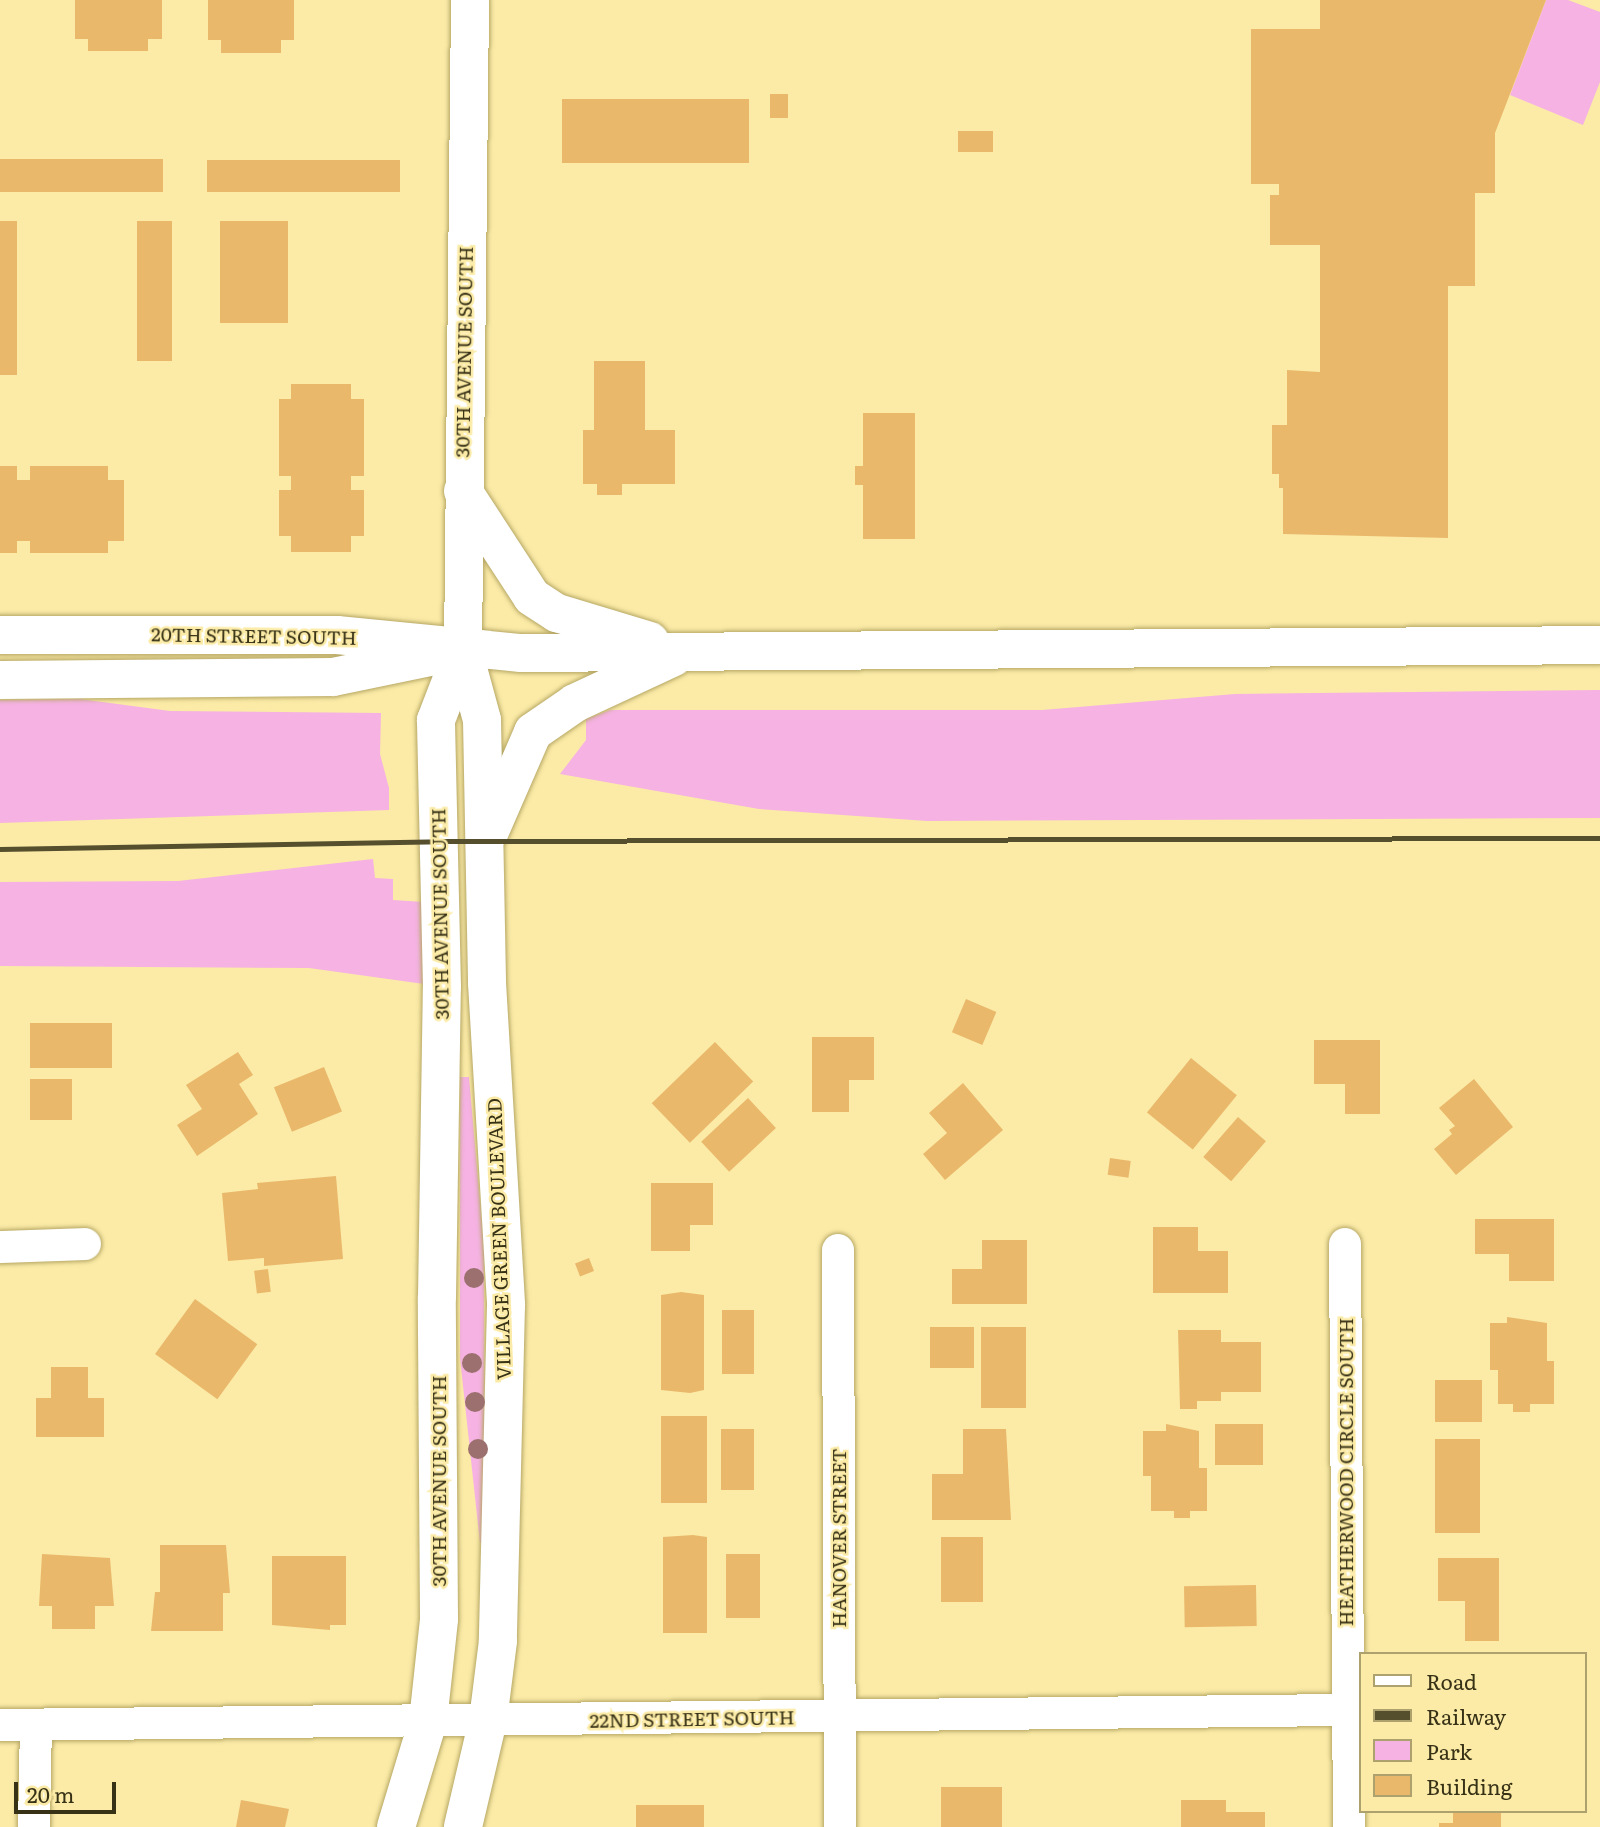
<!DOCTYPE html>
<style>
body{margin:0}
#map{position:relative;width:1600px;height:1827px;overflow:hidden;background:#fbeba7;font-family:Literata,serif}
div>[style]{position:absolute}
.green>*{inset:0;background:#f5b2e3}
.building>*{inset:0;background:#eab86b;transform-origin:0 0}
.roads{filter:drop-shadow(0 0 2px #b6a765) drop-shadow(0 0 2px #b6a765)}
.minor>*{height:32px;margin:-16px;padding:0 16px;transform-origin:16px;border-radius:16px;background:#fff}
.tertiary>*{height:38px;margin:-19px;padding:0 19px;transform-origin:19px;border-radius:19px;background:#fff}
.rail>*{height:5px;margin:-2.5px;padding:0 2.5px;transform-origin:2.5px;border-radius:2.5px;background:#564f2d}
.trees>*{width:20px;height:20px;margin:-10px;border-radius:50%;background:#9b706e}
span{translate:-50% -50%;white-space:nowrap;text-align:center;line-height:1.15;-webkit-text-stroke:5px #fbeba7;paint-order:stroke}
.street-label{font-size:19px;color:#373116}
.legend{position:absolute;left:1359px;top:1652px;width:228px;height:161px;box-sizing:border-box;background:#fbeba7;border:2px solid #ada16d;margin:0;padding:9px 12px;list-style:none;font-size:21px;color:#373116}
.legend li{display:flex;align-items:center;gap:14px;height:35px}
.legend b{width:35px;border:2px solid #ada16d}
.scale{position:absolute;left:14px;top:1782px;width:102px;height:32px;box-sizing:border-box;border:4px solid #373116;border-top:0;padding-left:9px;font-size:21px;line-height:24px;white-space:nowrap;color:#373116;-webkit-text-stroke:5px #fbeba7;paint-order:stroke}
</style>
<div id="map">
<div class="green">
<i style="clip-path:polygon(1546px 0,1568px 0,1600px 12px,1600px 82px,1583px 125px,1510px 95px)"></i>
<i style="clip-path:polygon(1600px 690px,1600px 818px,927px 821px,759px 809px,560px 774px,586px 740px,586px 719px,610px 710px,1042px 710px,1235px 694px)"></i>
<i style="clip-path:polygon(80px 699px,170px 711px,381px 713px,380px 754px,389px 788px,389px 810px,0 823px,0 700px)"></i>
<i style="clip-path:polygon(373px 859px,375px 878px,393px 879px,393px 900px,424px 902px,424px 984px,309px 968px,0 966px,0 882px,178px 881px)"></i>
<i style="clip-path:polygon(460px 1077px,469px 1077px,484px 1247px,485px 1543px,480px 1543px,460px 1358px)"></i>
</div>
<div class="building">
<i style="clip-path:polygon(75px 0,162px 0,162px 39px,148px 39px,148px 51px,88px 51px,88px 39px,75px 39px)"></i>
<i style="clip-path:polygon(208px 0,294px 0,294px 40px,281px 40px,281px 53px,221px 53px,221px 40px,208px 40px)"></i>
<i style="clip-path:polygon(1320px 0,1546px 0,1495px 133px,1495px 193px,1475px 193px,1475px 286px,1448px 286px,1448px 538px,1283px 534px,1283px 488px,1279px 488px,1279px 474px,1272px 474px,1272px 425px,1287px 425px,1287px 370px,1320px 372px,1320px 245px,1270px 245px,1270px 195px,1279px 195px,1279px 184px,1251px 184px,1251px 29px,1320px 29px)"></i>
<i style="left:770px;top:94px;width:18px;height:24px"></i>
<i style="left:562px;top:99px;width:187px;height:64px"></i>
<i style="left:958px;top:131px;width:35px;height:21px"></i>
<i style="left:0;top:159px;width:163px;height:33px"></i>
<i style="left:207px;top:160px;width:193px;height:32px"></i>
<i style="left:0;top:221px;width:17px;height:154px"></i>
<i style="left:137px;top:221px;width:35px;height:140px"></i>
<i style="left:220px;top:221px;width:68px;height:102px"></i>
<i style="clip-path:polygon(594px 361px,645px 361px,645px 430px,675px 430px,675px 484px,622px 484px,622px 495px,597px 495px,597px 484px,583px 484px,583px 430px,594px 430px)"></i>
<i style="clip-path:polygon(291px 384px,351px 384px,351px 399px,364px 399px,364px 476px,351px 476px,351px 490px,364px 490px,364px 536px,351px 536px,351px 552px,291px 552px,291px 536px,279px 536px,279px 490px,291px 490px,291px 476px,279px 476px,279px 399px,291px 399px)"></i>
<i style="clip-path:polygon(863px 413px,915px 413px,915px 539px,863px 539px,863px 485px,855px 485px,855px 466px,863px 466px)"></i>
<i style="clip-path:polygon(0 466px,17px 466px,17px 480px,30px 480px,30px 466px,108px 466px,108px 480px,124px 480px,124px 541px,108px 541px,108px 553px,30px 553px,30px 541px,17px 541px,17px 553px,0 553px)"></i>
<i style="left:966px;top:999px;width:33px;height:36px;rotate:23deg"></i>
<i style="left:30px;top:1023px;width:82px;height:45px"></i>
<i style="clip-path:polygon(812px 1037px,874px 1037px,874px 1080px,849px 1080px,849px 1112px,812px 1112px)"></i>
<i style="clip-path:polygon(1314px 1040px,1380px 1040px,1380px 1114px,1345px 1114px,1345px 1084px,1314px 1084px)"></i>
<i style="left:715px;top:1042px;width:55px;height:88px;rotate:46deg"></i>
<i style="clip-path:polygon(238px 1052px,253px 1075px,239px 1084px,258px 1114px,197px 1156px,177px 1125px,202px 1109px,186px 1085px)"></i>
<i style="left:1191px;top:1058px;width:59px;height:70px;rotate:39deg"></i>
<i style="left:324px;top:1067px;width:48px;height:54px;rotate:68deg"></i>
<i style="left:30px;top:1079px;width:42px;height:41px"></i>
<i style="clip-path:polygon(1474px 1079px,1513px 1127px,1456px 1175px,1434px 1149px,1452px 1134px,1449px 1130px,1455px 1126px,1439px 1108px)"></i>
<i style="clip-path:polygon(963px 1083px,1003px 1130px,945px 1180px,923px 1154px,947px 1133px,929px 1113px)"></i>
<i style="left:748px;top:1098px;width:41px;height:64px;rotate:47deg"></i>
<i style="left:1238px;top:1117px;width:37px;height:53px;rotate:41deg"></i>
<i style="left:1110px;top:1158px;width:21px;height:17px;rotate:8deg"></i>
<i style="clip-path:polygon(336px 1176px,343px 1259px,264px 1266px,264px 1258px,228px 1261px,222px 1193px,258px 1189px,257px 1183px)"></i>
<i style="clip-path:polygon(651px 1183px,713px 1183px,713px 1225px,690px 1225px,690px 1251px,651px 1251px)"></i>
<i style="clip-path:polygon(1475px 1219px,1554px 1219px,1554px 1281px,1509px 1281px,1509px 1254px,1475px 1254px)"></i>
<i style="clip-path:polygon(1153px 1227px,1198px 1227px,1198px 1251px,1228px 1251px,1228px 1293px,1153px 1293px)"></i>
<i style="clip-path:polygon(982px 1240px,1027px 1240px,1027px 1304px,952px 1304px,952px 1269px,982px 1269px)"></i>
<i style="left:589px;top:1258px;width:14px;height:15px;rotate:69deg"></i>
<i style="left:268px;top:1269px;width:23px;height:14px;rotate:83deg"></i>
<i style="clip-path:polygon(681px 1292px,704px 1295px,704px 1390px,690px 1393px,661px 1390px,661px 1295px)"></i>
<i style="left:195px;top:1299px;width:77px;height:68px;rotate:36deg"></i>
<i style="left:722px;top:1310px;width:32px;height:64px"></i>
<i style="clip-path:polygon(1507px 1317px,1547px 1323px,1547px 1361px,1554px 1361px,1554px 1404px,1530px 1404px,1530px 1412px,1513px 1412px,1513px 1404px,1498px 1404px,1498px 1370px,1490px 1370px,1490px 1323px,1507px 1323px)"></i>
<i style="left:930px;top:1327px;width:44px;height:41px"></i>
<i style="left:981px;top:1327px;width:45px;height:81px"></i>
<i style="clip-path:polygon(1178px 1330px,1221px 1330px,1221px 1342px,1261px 1342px,1261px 1392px,1221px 1392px,1221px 1401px,1197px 1401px,1197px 1409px,1180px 1409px)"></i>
<i style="clip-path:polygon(51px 1367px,88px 1367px,88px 1398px,104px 1398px,104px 1437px,36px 1437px,36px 1398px,51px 1398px)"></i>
<i style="left:1435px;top:1380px;width:47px;height:42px"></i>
<i style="left:661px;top:1416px;width:46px;height:87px"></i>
<i style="clip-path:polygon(1166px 1424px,1199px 1431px,1199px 1468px,1207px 1468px,1207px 1511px,1190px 1511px,1190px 1518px,1174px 1518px,1174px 1511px,1151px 1511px,1151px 1476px,1143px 1476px,1143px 1431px,1166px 1431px)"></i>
<i style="left:1215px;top:1424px;width:48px;height:41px"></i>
<i style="left:721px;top:1429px;width:33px;height:61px"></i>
<i style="clip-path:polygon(963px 1429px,1006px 1429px,1011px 1520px,932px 1520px,932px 1474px,963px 1474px)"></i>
<i style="left:1435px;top:1439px;width:45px;height:94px"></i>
<i style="clip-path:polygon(693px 1535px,707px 1537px,707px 1633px,663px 1633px,663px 1537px)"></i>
<i style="left:941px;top:1537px;width:42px;height:65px"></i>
<i style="clip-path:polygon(160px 1545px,226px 1545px,230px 1593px,223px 1593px,223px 1631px,151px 1631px,155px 1592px,160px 1592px)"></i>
<i style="clip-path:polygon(42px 1554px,110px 1558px,114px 1606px,95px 1606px,95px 1629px,52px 1629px,52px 1606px,39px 1606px)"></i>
<i style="left:726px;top:1554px;width:34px;height:64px"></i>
<i style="clip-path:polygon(272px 1556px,346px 1556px,346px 1625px,330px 1625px,330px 1630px,272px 1625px)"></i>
<i style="clip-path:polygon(1438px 1558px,1499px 1558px,1499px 1641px,1465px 1641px,1465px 1601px,1438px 1601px)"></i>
<i style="left:1256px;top:1585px;width:41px;height:72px;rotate:89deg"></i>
<i style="left:941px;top:1787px;width:61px;height:40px"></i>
<i style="clip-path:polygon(241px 1800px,289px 1809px,285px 1827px,236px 1827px)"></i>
<i style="clip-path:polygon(1181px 1800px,1226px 1800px,1226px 1812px,1265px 1812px,1265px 1827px,1181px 1827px)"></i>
<i style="left:636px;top:1805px;width:68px;height:22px"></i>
<i style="clip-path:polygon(1453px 1811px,1501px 1811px,1501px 1827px,1439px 1827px,1439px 1823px,1453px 1823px)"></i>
</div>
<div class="roads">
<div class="minor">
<i style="left:1345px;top:1244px;width:583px;rotate:89.61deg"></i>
<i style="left:0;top:1247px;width:85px;rotate:-2deg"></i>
<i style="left:838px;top:1250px;width:577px;rotate:89.8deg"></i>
<i style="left:0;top:1725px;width:1348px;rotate:-0.64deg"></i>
<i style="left:34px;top:1827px;width:102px;rotate:-88.9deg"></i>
</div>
<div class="tertiary">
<i style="left:463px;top:491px;width:126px;rotate:56.9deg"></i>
<i style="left:532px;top:597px;width:30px;rotate:33deg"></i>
<i style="left:557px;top:613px;width:97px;rotate:16.8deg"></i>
<i style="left:0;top:635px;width:337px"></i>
<i style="left:337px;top:635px;width:185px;rotate:5.6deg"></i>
<i style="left:521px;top:653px;width:1079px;rotate:-0.42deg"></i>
<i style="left:463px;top:650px;width:73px;rotate:74.8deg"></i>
<i style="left:482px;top:720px;width:263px;rotate:88.9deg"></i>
<i style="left:487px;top:983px;width:323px;rotate:86.6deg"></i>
<i style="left:506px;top:1305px;width:336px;rotate:91.4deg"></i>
<i style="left:498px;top:1641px;width:80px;rotate:97.2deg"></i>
<i style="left:488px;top:1720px;width:110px;rotate:103.2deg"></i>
<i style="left:0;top:680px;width:333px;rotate:-0.5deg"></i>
<i style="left:333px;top:677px;width:99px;rotate:-11.7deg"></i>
<i style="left:490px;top:831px;width:108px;rotate:-66.5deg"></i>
<i style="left:533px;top:732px;width:51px;rotate:-34.6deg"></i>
<i style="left:575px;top:703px;width:109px;rotate:-24.9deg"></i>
<i style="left:396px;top:1827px;width:111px;rotate:-73.2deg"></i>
<i style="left:428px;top:1721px;width:103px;rotate:-83.8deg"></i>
<i style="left:439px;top:1619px;width:322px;rotate:-90.4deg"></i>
<i style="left:437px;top:1297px;width:310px;rotate:-89.1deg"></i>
<i style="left:442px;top:987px;width:267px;rotate:-91.3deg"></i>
<i style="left:436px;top:720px;width:75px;rotate:-68.9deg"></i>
<i style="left:463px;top:650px;width:650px;rotate:-89.38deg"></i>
</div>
</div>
<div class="rail">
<i style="left:0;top:849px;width:439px;rotate:-1deg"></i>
<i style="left:439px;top:841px;width:1161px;rotate:-0.15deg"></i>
</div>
<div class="trees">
<i style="left:474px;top:1278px"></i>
<i style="left:472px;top:1363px"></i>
<i style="left:475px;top:1402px"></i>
<i style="left:478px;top:1449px"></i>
</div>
<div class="street-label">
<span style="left:464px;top:352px;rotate:-89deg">30TH AVENUE SOUTH</span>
<span style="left:254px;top:636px;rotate:1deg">20TH STREET SOUTH</span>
<span style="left:440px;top:914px;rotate:-91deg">30TH AVENUE SOUTH</span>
<span style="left:499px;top:1239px;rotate:-92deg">VILLAGE GREEN BOULEVARD</span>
<span style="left:1346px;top:1472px;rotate:-90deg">HEATHERWOOD CIRCLE SOUTH</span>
<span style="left:439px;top:1481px;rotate:-90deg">30TH AVENUE SOUTH</span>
<span style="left:839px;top:1538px;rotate:-90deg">HANOVER STREET</span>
<span style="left:692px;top:1719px;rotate:-1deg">22ND STREET SOUTH</span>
</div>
<ul class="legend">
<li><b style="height:9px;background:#fff"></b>Road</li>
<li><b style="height:9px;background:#564f2d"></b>Railway</li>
<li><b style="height:19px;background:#f5b2e3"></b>Park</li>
<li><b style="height:19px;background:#eab86b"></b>Building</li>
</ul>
<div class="scale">20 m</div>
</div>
